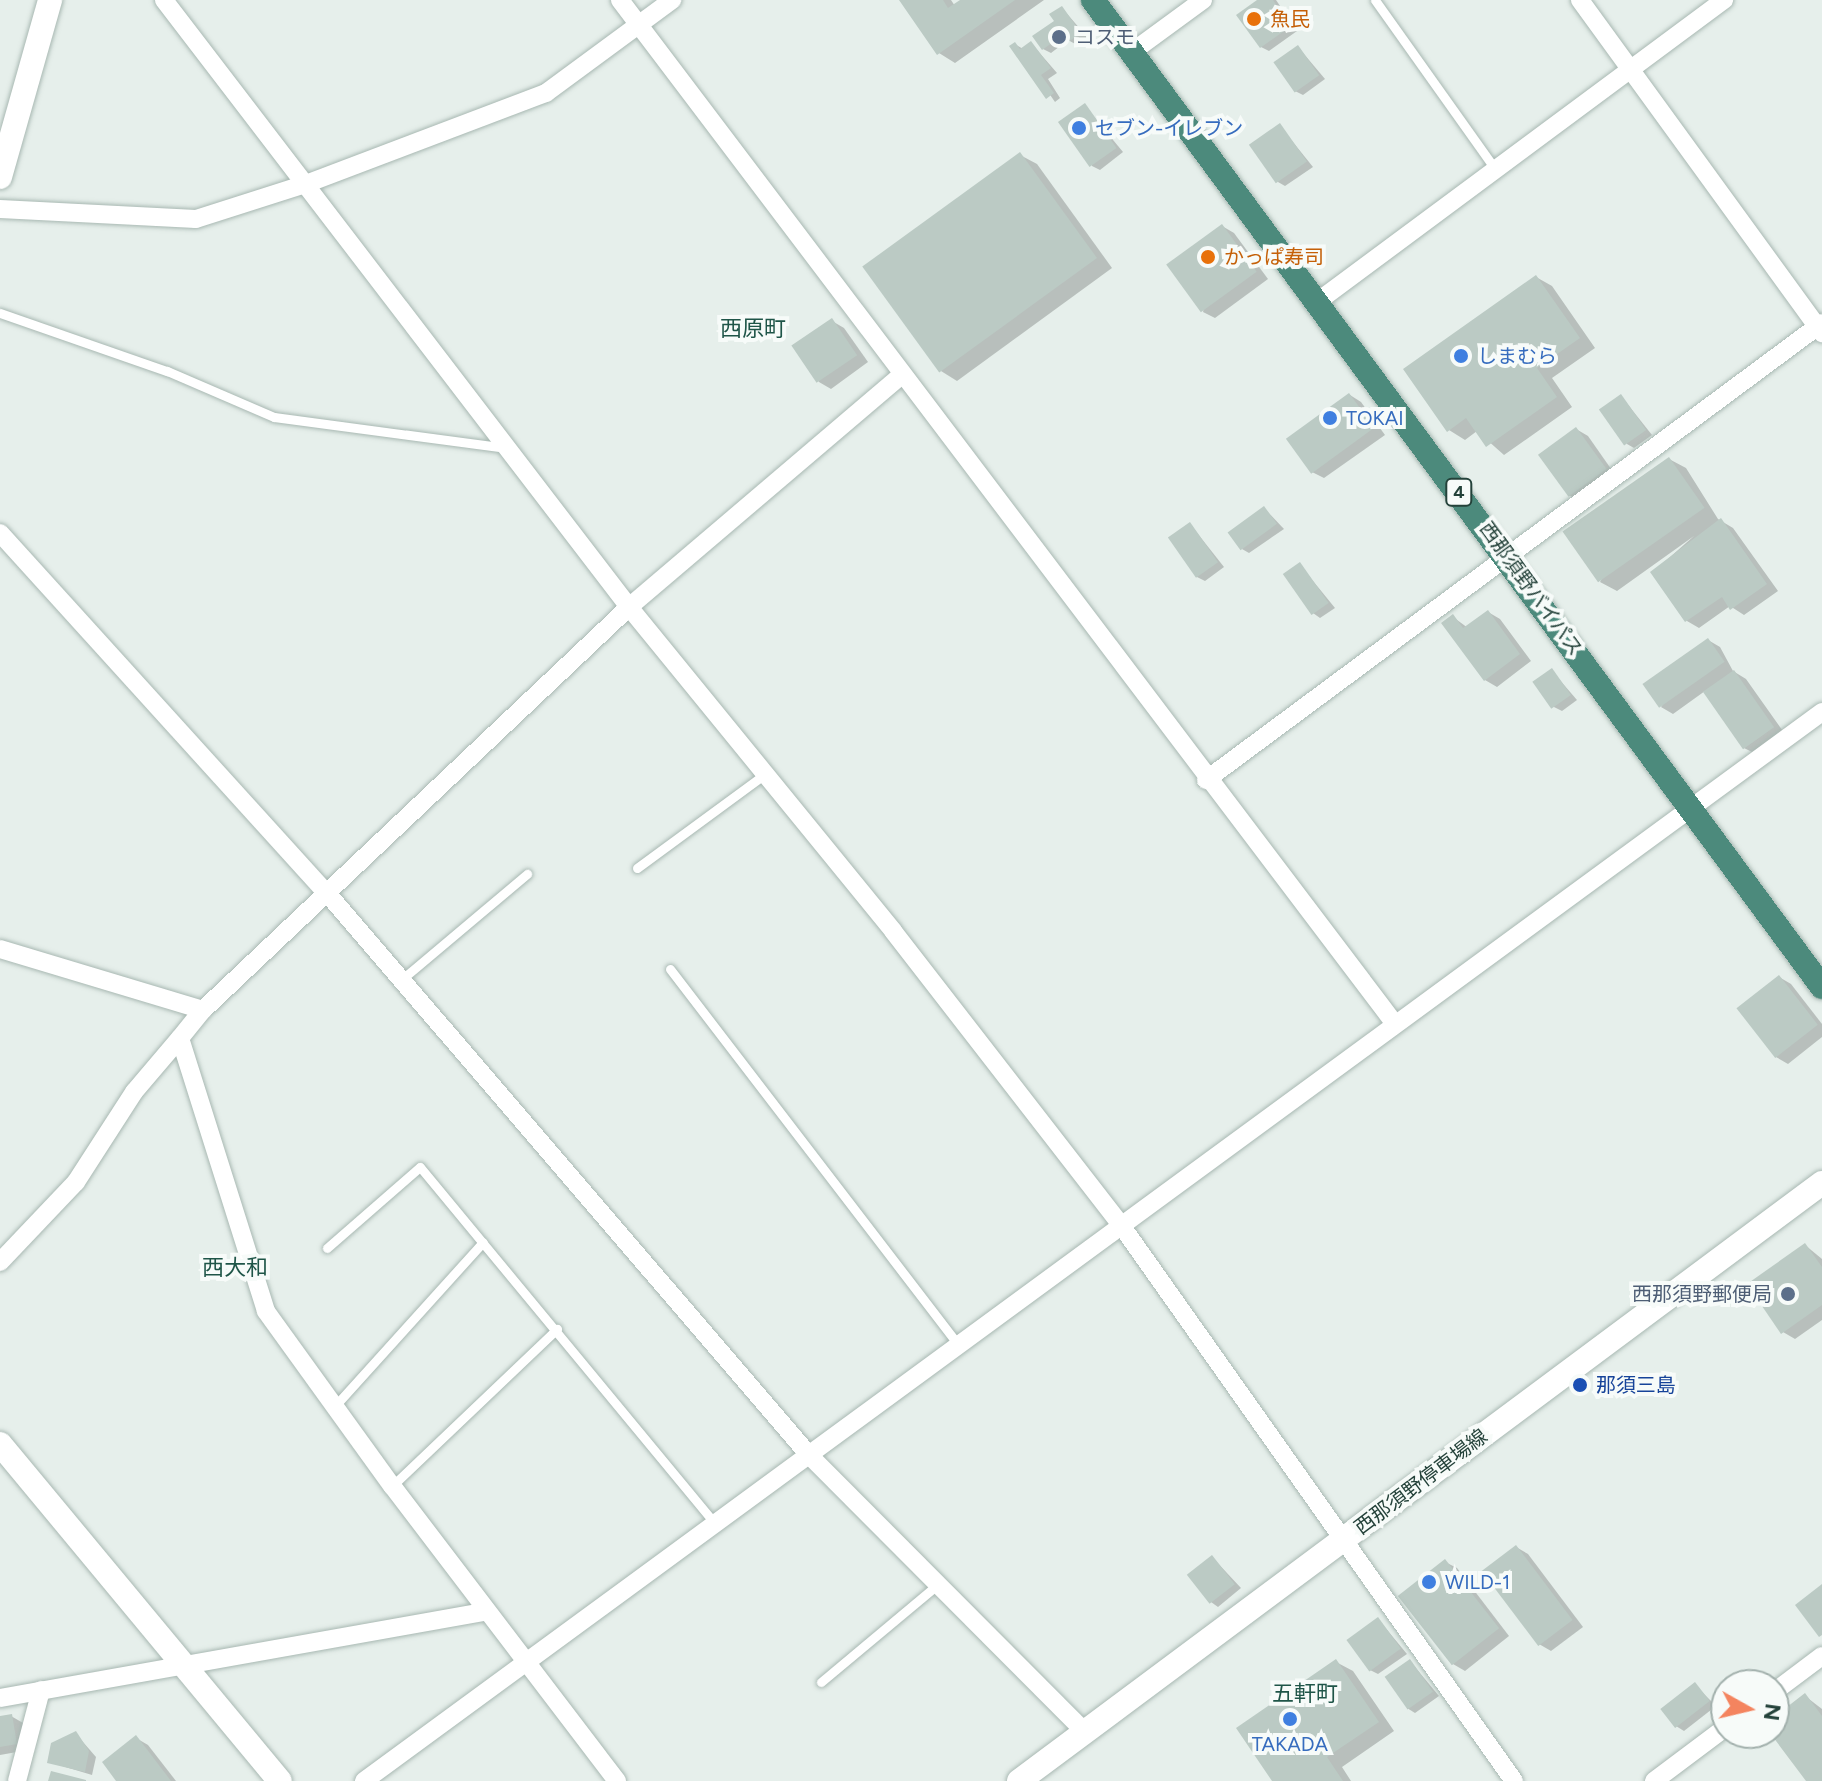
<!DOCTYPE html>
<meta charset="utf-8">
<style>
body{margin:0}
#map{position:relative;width:1822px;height:1781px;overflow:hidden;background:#e6efeb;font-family:Figtree,"Noto Sans JP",sans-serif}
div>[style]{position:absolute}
.shadow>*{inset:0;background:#0003}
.building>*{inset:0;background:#bbcac4;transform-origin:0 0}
.roads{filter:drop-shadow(0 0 2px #a8b8b2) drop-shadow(0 0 2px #a8b8b2)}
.service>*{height:9px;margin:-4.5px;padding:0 4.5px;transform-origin:4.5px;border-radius:4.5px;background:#fff}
.minor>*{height:18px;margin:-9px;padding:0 9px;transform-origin:9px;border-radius:9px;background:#fff}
.tertiary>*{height:24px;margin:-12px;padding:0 12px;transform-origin:12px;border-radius:12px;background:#fff}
.secondary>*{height:24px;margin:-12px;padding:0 12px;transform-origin:12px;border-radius:12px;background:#fff}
.trunk>*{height:24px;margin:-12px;padding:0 12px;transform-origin:12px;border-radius:12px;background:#4c8a7c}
.dots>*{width:22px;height:22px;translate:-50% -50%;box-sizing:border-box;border:4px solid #f7fbf9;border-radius:50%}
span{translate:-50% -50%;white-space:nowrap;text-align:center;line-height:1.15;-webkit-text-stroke:8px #f7fbf9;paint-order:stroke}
.shield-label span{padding:2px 6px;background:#f7fbf9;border:2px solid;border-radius:6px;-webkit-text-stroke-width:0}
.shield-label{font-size:18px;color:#24423a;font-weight:700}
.food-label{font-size:20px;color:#c56008}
.left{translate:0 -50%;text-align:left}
.service-label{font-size:20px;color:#4e5e75}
.right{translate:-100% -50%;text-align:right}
.shop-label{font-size:20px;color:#366cbe}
.street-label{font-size:20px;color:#24423a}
.transit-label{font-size:20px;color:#164399}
.neighbourhood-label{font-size:22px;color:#1f5548}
.north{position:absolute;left:1710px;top:1669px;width:80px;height:80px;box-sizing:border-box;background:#f7fbf9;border:2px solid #a3b1ad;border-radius:50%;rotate:98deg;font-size:22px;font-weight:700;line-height:32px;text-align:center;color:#24423a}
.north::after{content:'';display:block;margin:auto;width:28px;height:36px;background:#f4845f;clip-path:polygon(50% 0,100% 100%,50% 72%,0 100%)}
</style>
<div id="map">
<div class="shadow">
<i style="clip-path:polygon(901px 0,951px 0,955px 6px,964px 0,1044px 0,955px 63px,939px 53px)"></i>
<i style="clip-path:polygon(1261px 0,1276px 0,1297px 31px,1269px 51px,1261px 47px)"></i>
<i style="clip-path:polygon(1062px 8px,1088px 38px,1077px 45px,1068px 40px,1051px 53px,1043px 49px)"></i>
<i style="clip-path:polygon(1031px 43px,1057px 73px,1048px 79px,1060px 98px,1055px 102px,1015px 44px,1023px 49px)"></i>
<i style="clip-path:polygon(1298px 47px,1325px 79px,1303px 95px,1295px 91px)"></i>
<i style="clip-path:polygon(1085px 106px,1123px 152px,1100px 170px,1092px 166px)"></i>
<i style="clip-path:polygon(1280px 126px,1313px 167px,1285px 186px,1278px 182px)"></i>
<i style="clip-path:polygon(1020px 155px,1037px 164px,1112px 268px,957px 381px,941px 371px)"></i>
<i style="clip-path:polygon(1222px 226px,1234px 233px,1268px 279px,1215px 318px,1203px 312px)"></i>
<i style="clip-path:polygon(1536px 277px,1552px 286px,1595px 348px,1552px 378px,1572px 407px,1504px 455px,1477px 431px,1465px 440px,1449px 430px)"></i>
<i style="clip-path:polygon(832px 321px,844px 328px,868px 362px,831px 389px,819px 382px,795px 347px)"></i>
<i style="clip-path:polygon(1350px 395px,1361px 402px,1385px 435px,1324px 478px,1312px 472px)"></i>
<i style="clip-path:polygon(1621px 396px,1652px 435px,1634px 448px,1627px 444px)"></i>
<i style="clip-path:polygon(1576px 429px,1588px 436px,1616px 476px,1581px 502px,1569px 495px)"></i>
<i style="clip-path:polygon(1669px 459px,1686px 468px,1718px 519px,1733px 528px,1778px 591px,1744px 615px,1730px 606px,1699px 628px,1687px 621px,1653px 572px,1694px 536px,1617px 591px,1600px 582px)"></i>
<i style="clip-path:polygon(1264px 508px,1284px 529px,1249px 553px,1242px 549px)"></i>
<i style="clip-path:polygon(1190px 524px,1224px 567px,1205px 581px,1197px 577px)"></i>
<i style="clip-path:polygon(1300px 565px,1335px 608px,1320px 618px,1313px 613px)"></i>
<i style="clip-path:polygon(1488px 612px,1500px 619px,1531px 661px,1497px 687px,1485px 680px,1453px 617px,1468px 628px)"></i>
<i style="clip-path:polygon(1708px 640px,1720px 647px,1733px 671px,1746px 679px,1785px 734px,1756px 754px,1744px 748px,1705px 691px,1673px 714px,1661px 707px)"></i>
<i style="clip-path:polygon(1552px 671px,1577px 700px,1562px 711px,1554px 707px)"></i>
<i style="clip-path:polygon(1779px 977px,1791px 984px,1822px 1024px,1822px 1037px,1788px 1064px,1776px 1057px)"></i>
<i style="clip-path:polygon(1805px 1245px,1822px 1259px,1822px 1320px,1795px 1339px,1783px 1332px)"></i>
<i style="clip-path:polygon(1516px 1547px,1528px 1554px,1583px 1627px,1551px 1651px,1539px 1644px)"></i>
<i style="clip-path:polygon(1212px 1557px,1241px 1588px,1218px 1607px,1211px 1602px)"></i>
<i style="clip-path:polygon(1445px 1562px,1457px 1568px,1509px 1636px,1465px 1671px,1453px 1664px)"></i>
<i style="clip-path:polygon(1378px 1619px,1407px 1654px,1378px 1674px,1370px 1670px)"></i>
<i style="clip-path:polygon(1410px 1661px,1439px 1696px,1415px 1713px,1407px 1708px)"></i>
<i style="clip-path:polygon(1336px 1662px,1353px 1671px,1394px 1731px,1342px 1767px,1351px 1781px,1274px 1781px)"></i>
<i style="clip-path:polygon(1695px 1685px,1716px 1706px,1684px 1731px,1676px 1726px)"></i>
<i style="clip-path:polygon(1805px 1696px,1822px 1709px,1822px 1781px,1809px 1781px,1772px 1733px,1774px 1720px)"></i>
<i style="clip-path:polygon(11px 1716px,23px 1723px,28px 1750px,0 1755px,0 1718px)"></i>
<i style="clip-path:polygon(76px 1734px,96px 1757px,92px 1775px,49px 1762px)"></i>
<i style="clip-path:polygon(136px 1738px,148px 1745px,176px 1781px,119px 1781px)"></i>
</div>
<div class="building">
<i style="clip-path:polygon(899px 0,943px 0,948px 8px,960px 0,1015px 0,937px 55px)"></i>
<i style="clip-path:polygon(1257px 0,1273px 0,1291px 26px,1260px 48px,1236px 15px)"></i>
<i style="clip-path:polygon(1062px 6px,1081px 33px,1068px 42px,1063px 35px,1042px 50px,1032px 36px,1054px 21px,1049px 14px)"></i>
<i style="clip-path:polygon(1031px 41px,1051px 68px,1041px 75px,1054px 93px,1046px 99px,1009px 46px,1015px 42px,1020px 49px)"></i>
<i style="left:1298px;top:45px;width:37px;height:30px;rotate:55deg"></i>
<i style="left:1085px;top:103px;width:55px;height:33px;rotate:55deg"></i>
<i style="left:1280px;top:123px;width:47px;height:38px;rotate:55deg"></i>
<i style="left:1020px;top:152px;width:131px;height:195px;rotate:54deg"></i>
<i style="left:1222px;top:224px;width:59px;height:69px;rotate:54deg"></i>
<i style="clip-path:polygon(1536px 275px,1580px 338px,1537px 368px,1557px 397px,1486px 447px,1466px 418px,1447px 432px,1403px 369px)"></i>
<i style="left:832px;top:318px;width:45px;height:49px;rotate:56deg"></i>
<i style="left:1349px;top:393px;width:43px;height:78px;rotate:54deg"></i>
<i style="left:1621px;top:394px;width:44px;height:27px;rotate:55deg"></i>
<i style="left:1576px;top:427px;width:52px;height:47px;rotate:54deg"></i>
<i style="left:1669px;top:457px;width:62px;height:130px;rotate:55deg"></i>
<i style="left:1264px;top:506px;width:22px;height:45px;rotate:54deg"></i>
<i style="clip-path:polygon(1721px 518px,1767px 584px,1730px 610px,1722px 597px,1685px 622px,1650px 572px)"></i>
<i style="left:1190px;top:522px;width:49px;height:27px;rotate:55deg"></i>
<i style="left:1300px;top:562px;width:50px;height:21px;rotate:55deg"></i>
<i style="clip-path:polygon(1488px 610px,1520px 654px,1484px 681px,1441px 623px,1453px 614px,1463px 628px)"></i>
<i style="left:1708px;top:638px;width:29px;height:80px;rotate:55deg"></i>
<i style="left:1552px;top:668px;width:33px;height:24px;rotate:55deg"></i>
<i style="left:1734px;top:670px;width:70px;height:38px;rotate:55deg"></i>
<i style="left:1779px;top:975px;width:63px;height:54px;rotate:52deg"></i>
<i style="clip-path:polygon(1805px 1243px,1822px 1267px,1822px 1305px,1781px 1334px,1747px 1284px)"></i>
<i style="left:1516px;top:1545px;width:94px;height:43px;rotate:53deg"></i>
<i style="left:1212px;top:1555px;width:37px;height:32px;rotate:52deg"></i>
<i style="left:1445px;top:1559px;width:88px;height:60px;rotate:52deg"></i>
<i style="clip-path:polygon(1822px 1584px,1822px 1635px,1819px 1637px,1795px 1605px)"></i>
<i style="left:1378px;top:1617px;width:39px;height:39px;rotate:54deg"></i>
<i style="clip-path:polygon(1336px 1659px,1379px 1722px,1327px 1757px,1343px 1781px,1272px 1781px,1236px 1728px)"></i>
<i style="left:1410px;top:1659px;width:40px;height:31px;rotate:55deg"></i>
<i style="left:1695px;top:1682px;width:24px;height:44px;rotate:52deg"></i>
<i style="clip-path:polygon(1805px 1693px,1822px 1716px,1822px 1781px,1806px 1781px,1770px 1733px,1774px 1733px,1774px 1717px)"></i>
<i style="clip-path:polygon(12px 1714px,17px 1744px,0 1747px,0 1716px)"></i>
<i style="clip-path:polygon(76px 1731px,89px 1751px,85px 1772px,47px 1763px,51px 1743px)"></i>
<i style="clip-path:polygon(136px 1735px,171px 1781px,116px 1781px,102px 1762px)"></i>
<i style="clip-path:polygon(51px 1771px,86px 1780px,86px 1781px,48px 1781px)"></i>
</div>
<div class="roads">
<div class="service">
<i style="left:1375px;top:0;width:207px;rotate:54.6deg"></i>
<i style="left:0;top:313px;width:177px;rotate:19.2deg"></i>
<i style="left:167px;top:371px;width:116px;rotate:23.3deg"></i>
<i style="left:274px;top:417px;width:233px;rotate:7.6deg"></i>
<i style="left:637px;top:868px;width:159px;rotate:-36.3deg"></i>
<i style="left:670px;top:969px;width:471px;rotate:52.5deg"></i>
<i style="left:401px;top:980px;width:165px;rotate:-40.1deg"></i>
<i style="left:327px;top:1248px;width:123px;rotate:-41.1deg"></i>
<i style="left:420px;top:1167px;width:463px;rotate:50.4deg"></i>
<i style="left:334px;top:1407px;width:222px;rotate:-47.9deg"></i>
<i style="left:392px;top:1486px;width:228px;rotate:-43.6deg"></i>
<i style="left:821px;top:1682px;width:153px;rotate:-39.9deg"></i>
</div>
<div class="minor">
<i style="left:164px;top:0;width:765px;rotate:52.55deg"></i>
<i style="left:629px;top:607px;width:418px;rotate:50.8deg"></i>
<i style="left:893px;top:931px;width:372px;rotate:52.2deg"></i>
<i style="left:1121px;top:1225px;width:681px;rotate:54.75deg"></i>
<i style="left:620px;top:0;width:1284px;rotate:52.88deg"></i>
<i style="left:1580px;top:0;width:412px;rotate:54deg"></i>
<i style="left:1132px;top:52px;width:88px;rotate:-36.2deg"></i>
<i style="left:0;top:209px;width:196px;rotate:2.9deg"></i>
<i style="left:196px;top:219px;width:115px;rotate:-17.7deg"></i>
<i style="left:306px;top:184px;width:257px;rotate:-20.8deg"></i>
<i style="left:546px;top:93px;width:157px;rotate:-36.4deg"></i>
<i style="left:1317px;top:302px;width:507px;rotate:-36.58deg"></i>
<i style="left:0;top:533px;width:486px;rotate:47.8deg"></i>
<i style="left:327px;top:893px;width:740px;rotate:49.38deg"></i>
<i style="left:809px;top:1455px;width:391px;rotate:45.1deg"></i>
<i style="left:1206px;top:780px;width:767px;rotate:-36.57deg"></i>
<i style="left:0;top:949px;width:212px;rotate:16.7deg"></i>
<i style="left:0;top:1262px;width:110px;rotate:-46.5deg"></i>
<i style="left:76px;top:1182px;width:107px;rotate:-57.2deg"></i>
<i style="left:134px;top:1092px;width:71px;rotate:-49.6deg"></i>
<i style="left:1774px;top:1692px;width:60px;rotate:-36.9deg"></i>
<i style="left:0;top:1698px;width:494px;rotate:-10.1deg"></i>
<i style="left:17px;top:1781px;width:94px;rotate:-75.2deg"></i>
<i style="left:364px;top:1781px;width:1808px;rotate:-36.25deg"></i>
<i style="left:617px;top:1781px;width:371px;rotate:-127.3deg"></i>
<i style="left:392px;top:1486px;width:216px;rotate:-125.8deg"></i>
<i style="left:266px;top:1311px;width:286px;rotate:-107.5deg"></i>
<i style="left:180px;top:1038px;width:36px;rotate:-51deg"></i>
<i style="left:203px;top:1010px;width:586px;rotate:-43.41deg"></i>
<i style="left:629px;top:607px;width:358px;rotate:-40.4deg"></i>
<i style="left:1654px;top:1781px;width:90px;rotate:-36.9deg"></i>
</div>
<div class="tertiary">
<i style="left:0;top:177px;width:184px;rotate:-74.2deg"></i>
<i style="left:0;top:1444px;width:438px;rotate:50.3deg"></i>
</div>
<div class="secondary">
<i style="left:1019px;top:1781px;width:1001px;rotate:-36.68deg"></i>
</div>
<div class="trunk">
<i style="left:1093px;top:0;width:1227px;rotate:53.55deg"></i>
</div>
</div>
<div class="dots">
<i style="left:1254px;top:19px;background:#e8710a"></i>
<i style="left:1059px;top:37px;background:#5c6f8a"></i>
<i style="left:1079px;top:128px;background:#3f7fe0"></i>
<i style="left:1208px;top:257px;background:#e8710a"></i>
<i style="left:1461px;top:356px;background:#3f7fe0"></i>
<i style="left:1330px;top:418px;background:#3f7fe0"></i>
<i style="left:1788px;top:1294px;background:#5c6f8a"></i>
<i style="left:1580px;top:1385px;background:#1a4fb4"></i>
<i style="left:1429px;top:1582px;background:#3f7fe0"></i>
<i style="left:1290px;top:1719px;background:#3f7fe0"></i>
</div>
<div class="shield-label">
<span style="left:1459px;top:492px">4</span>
</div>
<div class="food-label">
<span class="left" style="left:1270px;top:19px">魚民</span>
<span class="left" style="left:1224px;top:257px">かっぱ寿司</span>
</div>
<div class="service-label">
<span class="left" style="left:1075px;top:37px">コスモ</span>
<span class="right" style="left:1772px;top:1294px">西那須野郵便局</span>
</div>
<div class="shop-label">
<span class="left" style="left:1095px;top:128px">セブン-イレブン</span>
<span class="left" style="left:1477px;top:356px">しまむら</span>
<span class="left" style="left:1346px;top:418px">TOKAI</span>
<span class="left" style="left:1445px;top:1582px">WILD-1</span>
<span style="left:1290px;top:1744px">TAKADA</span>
</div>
<div class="street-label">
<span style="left:1531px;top:589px;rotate:54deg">西那須野バイパス</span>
<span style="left:1421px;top:1482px;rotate:-37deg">西那須野停車場線</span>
</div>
<div class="transit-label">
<span class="left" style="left:1596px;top:1385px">那須三島</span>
</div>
<div class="neighbourhood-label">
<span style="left:753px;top:329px">西原町</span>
<span style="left:235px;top:1268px">西大和</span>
<span style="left:1305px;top:1694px">五軒町</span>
</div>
<div class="north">N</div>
</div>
